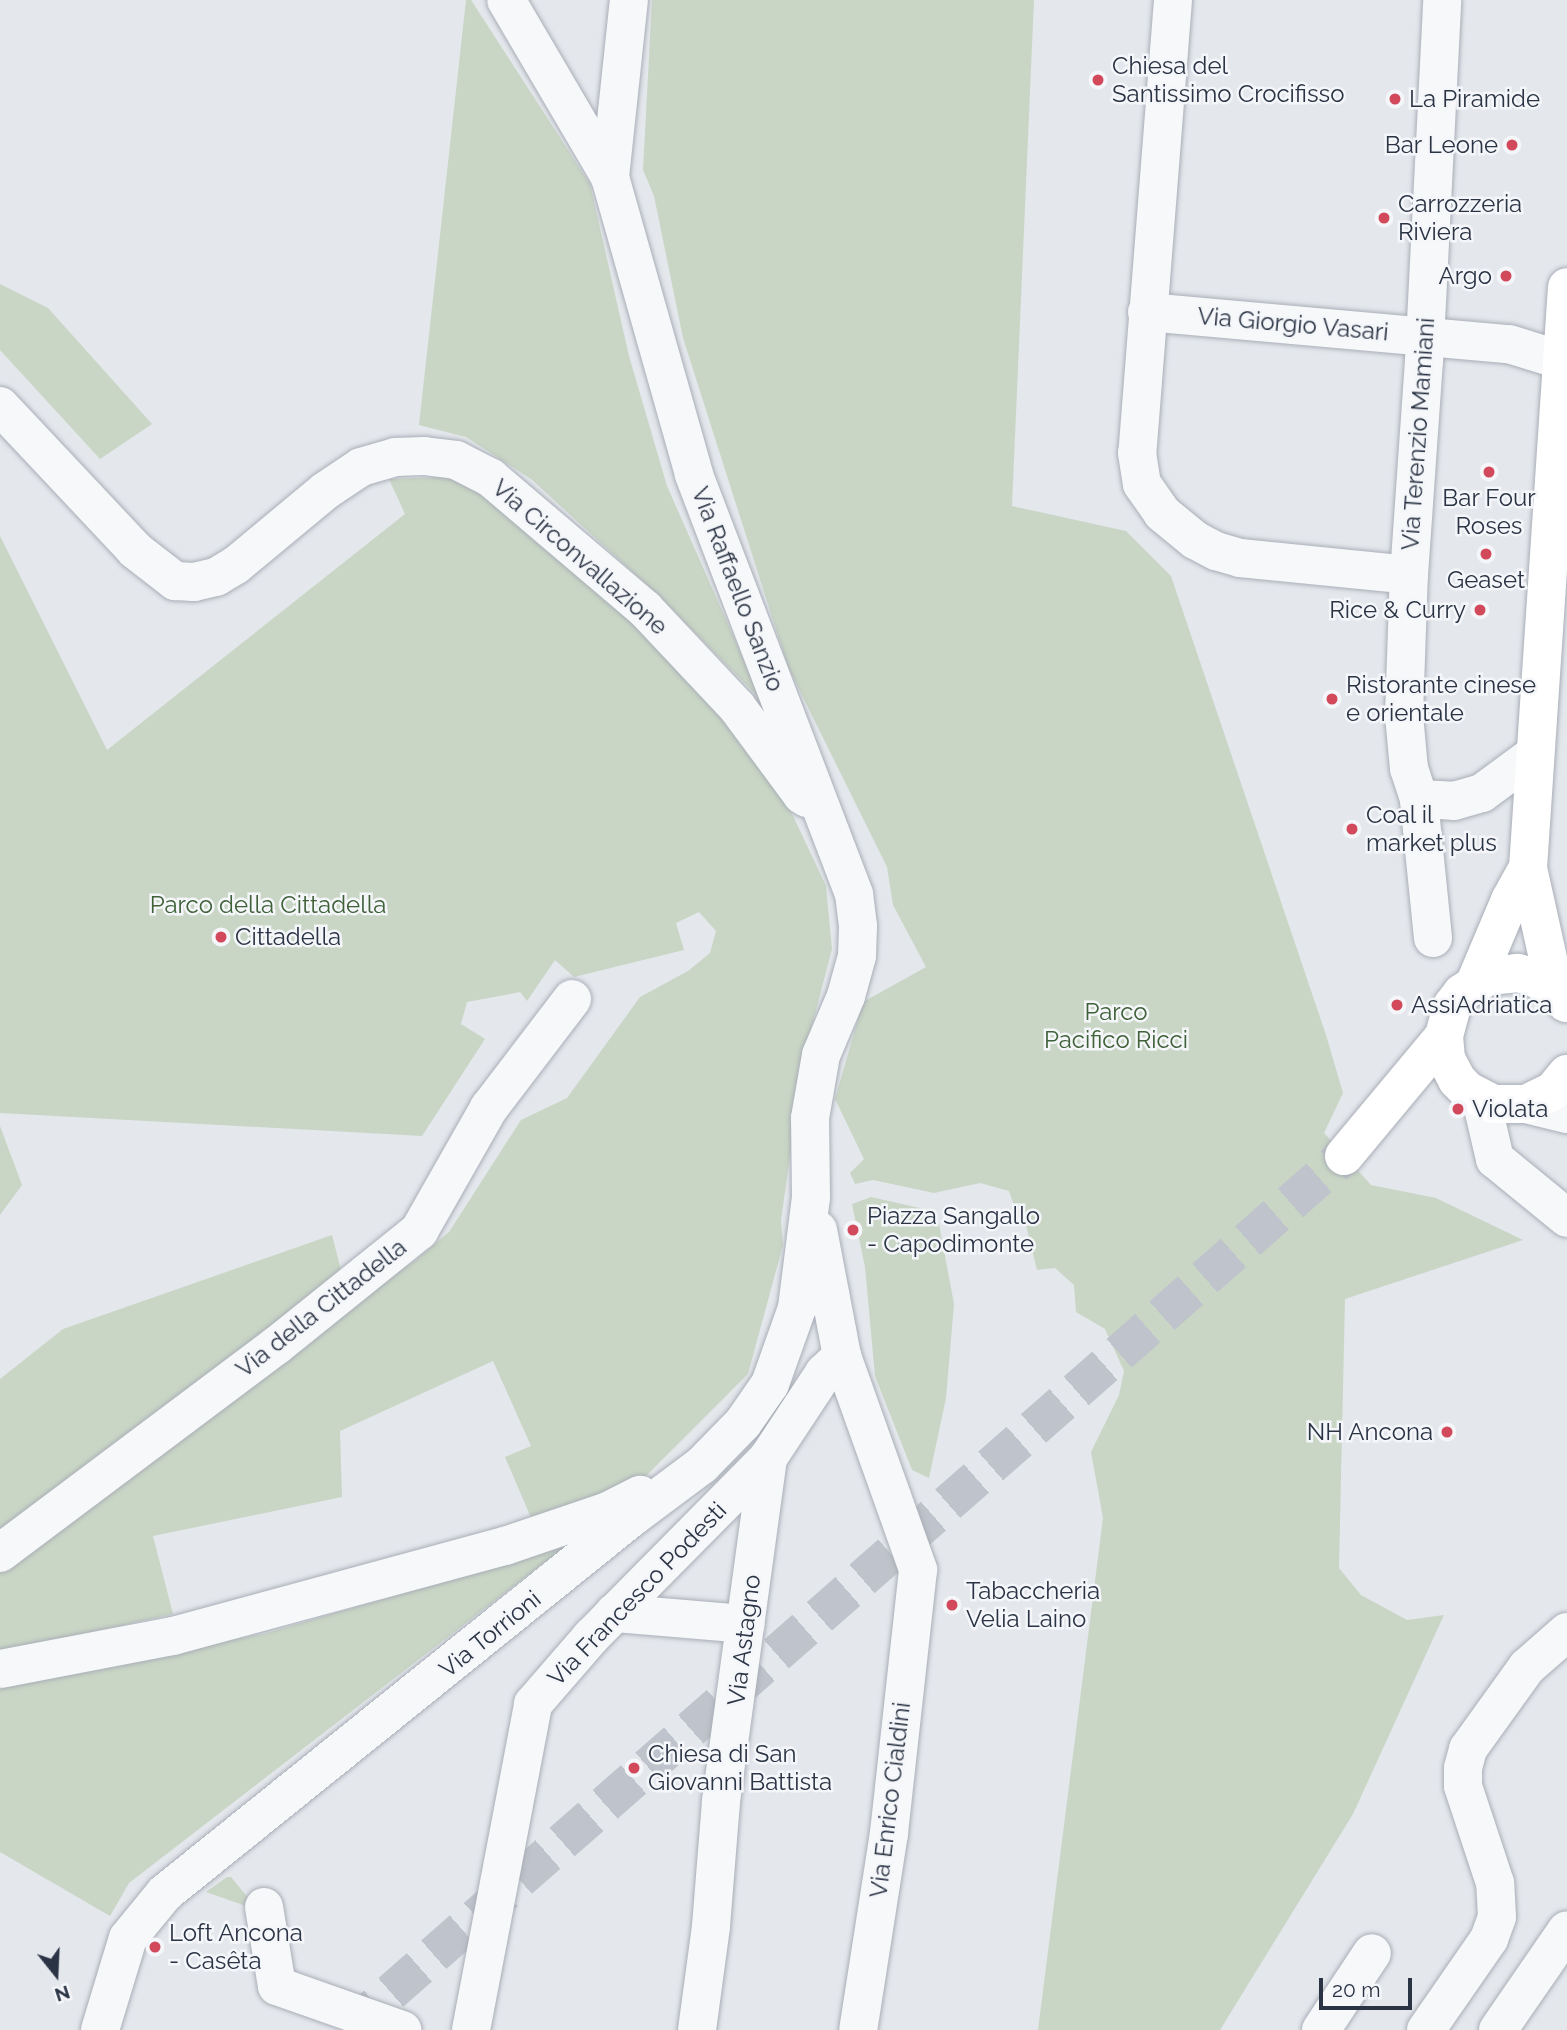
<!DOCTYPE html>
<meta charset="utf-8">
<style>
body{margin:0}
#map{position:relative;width:1567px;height:2030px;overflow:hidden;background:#e4e7ec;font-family:Raleway,sans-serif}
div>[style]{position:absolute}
.green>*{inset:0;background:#c9d6c5}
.major-tunnel>*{height:38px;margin-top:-19px;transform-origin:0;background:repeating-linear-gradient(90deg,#bfc3cb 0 38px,transparent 0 57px)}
.roads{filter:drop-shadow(0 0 2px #a9aeb7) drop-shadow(0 0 2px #a9aeb7)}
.minor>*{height:38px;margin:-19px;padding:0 19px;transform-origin:19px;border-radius:19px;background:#f7f8fa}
.major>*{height:38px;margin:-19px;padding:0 19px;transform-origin:19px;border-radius:19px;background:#fff}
.dots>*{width:19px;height:19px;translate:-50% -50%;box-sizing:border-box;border:4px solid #f4f6f9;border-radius:50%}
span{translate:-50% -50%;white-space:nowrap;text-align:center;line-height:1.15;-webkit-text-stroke:5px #f4f6f9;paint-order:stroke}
.poi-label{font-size:24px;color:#2b3445}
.left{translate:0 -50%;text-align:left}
.right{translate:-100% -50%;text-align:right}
.street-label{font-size:24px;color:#2b3445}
.park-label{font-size:24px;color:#3f6138}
.north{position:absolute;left:21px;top:1939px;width:70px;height:70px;-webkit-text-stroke:5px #f4f6f9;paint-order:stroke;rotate:162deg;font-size:19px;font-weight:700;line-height:28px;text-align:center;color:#2b3445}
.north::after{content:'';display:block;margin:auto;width:24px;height:32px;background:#2b3445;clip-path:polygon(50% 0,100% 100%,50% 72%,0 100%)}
.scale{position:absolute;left:1319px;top:1978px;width:93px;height:32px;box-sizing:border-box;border:4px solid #2b3445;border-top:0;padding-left:9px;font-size:21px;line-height:24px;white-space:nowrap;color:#2b3445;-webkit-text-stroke:5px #f4f6f9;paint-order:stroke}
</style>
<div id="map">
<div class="green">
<i style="clip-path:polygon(466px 0,471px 0,590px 184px,629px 356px,667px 486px,762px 701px,660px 597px,531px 479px,466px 437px,419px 425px)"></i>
<i style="clip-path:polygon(652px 0,1034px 0,1012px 506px,1126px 531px,1171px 576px,1326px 1035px,1343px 1093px,1324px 1133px,1371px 1185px,1436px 1198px,1523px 1240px,1345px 1299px,1339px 1568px,1361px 1595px,1407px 1620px,1444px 1615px,1353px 1814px,1220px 2030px,1038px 2030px,1103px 1518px,1091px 1452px,1119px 1395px,1124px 1371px,1105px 1329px,1076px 1312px,1074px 1285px,1055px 1268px,1037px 1270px,1024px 1217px,1018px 1217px,1009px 1191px,980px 1183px,934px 1193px,873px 1180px,855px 1184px,850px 1173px,864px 1159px,835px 1099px,863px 1002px,926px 967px,893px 905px,887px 867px,788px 667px,683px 338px,654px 196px,643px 170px)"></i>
<i style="clip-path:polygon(0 284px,48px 308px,152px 424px,100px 459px,0 350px)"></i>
<i style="clip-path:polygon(445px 477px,483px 491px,646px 632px,723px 710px,787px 803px,826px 886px,832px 949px,804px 1056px,781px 1221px,783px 1245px,748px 1374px,632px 1490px,532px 1520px,505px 1457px,531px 1446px,493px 1361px,340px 1431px,342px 1497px,153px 1536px,173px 1614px,0 1653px,0 1572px,310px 1332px,416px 1260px,449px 1232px,521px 1120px,567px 1098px,640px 997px,688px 971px,710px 953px,716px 931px,699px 912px,676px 923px,684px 950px,574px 977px,555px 960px,527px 1001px,520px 992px,467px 1002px,461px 1024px,485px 1039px,422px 1136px,0 1113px,0 536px,107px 750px,405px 514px,389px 479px)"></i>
<i style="clip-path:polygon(0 1126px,22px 1185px,0 1215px)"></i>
<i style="clip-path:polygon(871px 1197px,924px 1209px,939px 1224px,954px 1304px,946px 1398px,929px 1478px,912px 1470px,875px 1376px,865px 1267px,852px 1204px)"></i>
<i style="clip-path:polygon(332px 1235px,341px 1270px,0 1541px,0 1379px,63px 1329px)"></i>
<i style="clip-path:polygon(580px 1535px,129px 1883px,110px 1916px,0 1852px,0 1683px,263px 1634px,495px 1567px)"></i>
<i style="clip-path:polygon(227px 1877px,231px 1877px,254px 1905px,246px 1906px,206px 1892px)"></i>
</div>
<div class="major-tunnel">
<i style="left:348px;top:2030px;width:1325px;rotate:-41.27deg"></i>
</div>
<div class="roads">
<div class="minor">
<i style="left:1173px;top:0;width:454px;rotate:94.5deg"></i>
<i style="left:1137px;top:453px;width:31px;rotate:81deg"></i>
<i style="left:1142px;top:484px;width:35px;rotate:55deg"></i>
<i style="left:1162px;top:513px;width:43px;rotate:39.3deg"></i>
<i style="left:1195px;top:540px;width:24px;rotate:28deg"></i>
<i style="left:1216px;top:551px;width:25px;rotate:16deg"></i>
<i style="left:1240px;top:558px;width:170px;rotate:5.7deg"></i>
<i style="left:610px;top:177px;width:178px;rotate:-83.9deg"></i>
<i style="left:1147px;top:312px;width:363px;rotate:5.1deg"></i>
<i style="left:1509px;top:344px;width:61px;rotate:17.2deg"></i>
<i style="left:0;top:406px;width:197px;rotate:46.8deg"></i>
<i style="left:135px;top:550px;width:51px;rotate:37.8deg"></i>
<i style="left:175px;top:581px;width:19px;rotate:3deg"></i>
<i style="left:194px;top:582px;width:23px;rotate:-13deg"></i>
<i style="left:216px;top:577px;width:23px;rotate:-31deg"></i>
<i style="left:236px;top:565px;width:116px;rotate:-39.7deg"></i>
<i style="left:325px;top:491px;width:43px;rotate:-33.7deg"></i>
<i style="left:361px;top:467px;width:35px;rotate:-16deg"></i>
<i style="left:395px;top:457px;width:29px;rotate:-2deg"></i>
<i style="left:424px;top:456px;width:32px;rotate:7deg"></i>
<i style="left:456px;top:460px;width:39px;rotate:27deg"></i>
<i style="left:491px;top:478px;width:202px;rotate:40.4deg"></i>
<i style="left:645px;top:609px;width:134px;rotate:46.8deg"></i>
<i style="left:737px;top:707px;width:109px;rotate:53.5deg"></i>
<i style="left:802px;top:795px;width:6px;rotate:31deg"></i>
<i style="left:1419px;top:799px;width:35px;rotate:3deg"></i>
<i style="left:1454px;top:801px;width:29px;rotate:-16deg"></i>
<i style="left:1482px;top:793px;width:66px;rotate:-36.3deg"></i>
<i style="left:1433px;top:938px;width:140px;rotate:-95.8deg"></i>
<i style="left:1419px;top:799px;width:32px;rotate:-108deg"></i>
<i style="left:1409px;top:769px;width:54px;rotate:-95.3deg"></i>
<i style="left:1404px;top:715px;width:140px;rotate:-88deg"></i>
<i style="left:1409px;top:575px;width:215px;rotate:-86deg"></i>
<i style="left:1424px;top:361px;width:361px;rotate:-87.1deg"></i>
<i style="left:1481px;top:1099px;width:62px;rotate:76.9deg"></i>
<i style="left:1495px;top:1159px;width:93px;rotate:39.3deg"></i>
<i style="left:1526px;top:1104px;width:42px;rotate:13.7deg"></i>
<i style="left:818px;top:1230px;width:128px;rotate:79.2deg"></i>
<i style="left:842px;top:1356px;width:227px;rotate:70.4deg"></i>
<i style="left:918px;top:1570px;width:265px;rotate:96.3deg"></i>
<i style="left:889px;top:1833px;width:199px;rotate:98.9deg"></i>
<i style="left:0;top:1553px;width:345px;rotate:-36.9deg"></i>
<i style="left:276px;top:1346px;width:184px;rotate:-38.8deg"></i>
<i style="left:419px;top:1231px;width:142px;rotate:-60.4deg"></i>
<i style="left:489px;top:1108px;width:137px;rotate:-52.7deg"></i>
<i style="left:614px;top:1613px;width:132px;rotate:4.8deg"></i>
<i style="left:0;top:1669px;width:176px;rotate:-10.8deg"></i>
<i style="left:173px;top:1636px;width:344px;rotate:-15.2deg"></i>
<i style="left:505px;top:1546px;width:109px;rotate:-18.8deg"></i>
<i style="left:608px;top:1511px;width:36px;rotate:-27deg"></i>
<i style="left:264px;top:1907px;width:80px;rotate:80.7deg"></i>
<i style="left:277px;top:1986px;width:133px;rotate:19.4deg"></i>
<i style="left:100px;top:2030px;width:96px;rotate:-73.1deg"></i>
<i style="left:128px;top:1938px;width:58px;rotate:-50.6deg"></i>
<i style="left:165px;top:1893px;width:598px;rotate:-38.82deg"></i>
<i style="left:631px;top:1518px;width:89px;rotate:-36.7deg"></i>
<i style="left:702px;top:1465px;width:59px;rotate:-45.7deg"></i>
<i style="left:743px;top:1423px;width:47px;rotate:-55.3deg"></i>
<i style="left:770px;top:1384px;width:81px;rotate:-70.4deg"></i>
<i style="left:797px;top:1308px;width:112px;rotate:-82.8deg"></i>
<i style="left:811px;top:1197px;width:79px;rotate:-90.7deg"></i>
<i style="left:810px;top:1118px;width:64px;rotate:-80.1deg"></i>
<i style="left:821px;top:1055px;width:64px;rotate:-67deg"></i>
<i style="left:846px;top:996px;width:41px;rotate:-74.6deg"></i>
<i style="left:857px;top:956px;width:30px;rotate:-88deg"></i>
<i style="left:858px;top:926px;width:32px;rotate:-97deg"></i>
<i style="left:854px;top:894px;width:449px;rotate:-110.9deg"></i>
<i style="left:694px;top:474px;width:309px;rotate:-105.8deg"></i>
<i style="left:610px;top:177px;width:205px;rotate:-120.4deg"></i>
<i style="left:471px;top:2030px;width:332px;rotate:-79.2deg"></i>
<i style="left:533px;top:1704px;width:89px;rotate:-49.1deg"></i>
<i style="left:591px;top:1637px;width:252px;rotate:-45.3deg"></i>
<i style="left:768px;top:1458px;width:102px;rotate:-56.6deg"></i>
<i style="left:824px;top:1373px;width:25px;rotate:-43deg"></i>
<i style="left:697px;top:2030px;width:105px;rotate:-82.3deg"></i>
<i style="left:711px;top:1926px;width:125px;rotate:-85.4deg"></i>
<i style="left:721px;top:1801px;width:346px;rotate:-82.2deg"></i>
<i style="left:1321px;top:2030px;width:92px;rotate:-56.5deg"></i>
<i style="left:1426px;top:2030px;width:111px;rotate:-55.3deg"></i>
<i style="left:1489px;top:1939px;width:23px;rotate:-70deg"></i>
<i style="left:1497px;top:1917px;width:34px;rotate:-93deg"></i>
<i style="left:1495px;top:1883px;width:102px;rotate:-108.3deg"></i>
<i style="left:1463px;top:1786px;width:18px;rotate:-90deg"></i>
<i style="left:1463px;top:1768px;width:20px;rotate:-75deg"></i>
<i style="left:1468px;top:1749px;width:101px;rotate:-54.3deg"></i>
<i style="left:1527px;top:1667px;width:53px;rotate:-41.2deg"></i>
<i style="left:1498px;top:2030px;width:121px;rotate:-55.4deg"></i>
</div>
<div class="major">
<i style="left:1475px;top:983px;width:90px;rotate:-67.1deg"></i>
<i style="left:1510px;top:900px;width:37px;rotate:-61deg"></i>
<i style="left:1555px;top:990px;width:125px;rotate:-102.5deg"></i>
<i style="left:1528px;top:868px;width:582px;rotate:-86.16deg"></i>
<i style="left:1566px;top:1003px;width:17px;rotate:-130deg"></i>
<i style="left:1555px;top:990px;width:26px;rotate:-149deg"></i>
<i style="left:1533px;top:977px;width:16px;rotate:-165deg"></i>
<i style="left:1518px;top:973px;width:30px;rotate:174deg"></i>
<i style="left:1488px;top:976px;width:31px;rotate:147deg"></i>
<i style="left:1462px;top:993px;width:16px;rotate:128deg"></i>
<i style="left:1452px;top:1006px;width:31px;rotate:105deg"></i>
<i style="left:1444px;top:1036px;width:23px;rotate:85deg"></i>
<i style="left:1446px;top:1059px;width:24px;rotate:62deg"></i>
<i style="left:1457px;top:1080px;width:16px;rotate:45deg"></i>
<i style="left:1468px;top:1091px;width:28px;rotate:27deg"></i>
<i style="left:1493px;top:1104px;width:33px"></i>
<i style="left:1526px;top:1104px;width:30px;rotate:-26deg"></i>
<i style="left:1553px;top:1091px;width:22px;rotate:-51deg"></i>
<i style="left:1344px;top:1156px;width:156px;rotate:-50.2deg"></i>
</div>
</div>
<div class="dots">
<i style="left:1098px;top:80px;background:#d1495b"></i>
<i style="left:1395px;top:99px;background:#d1495b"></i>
<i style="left:1512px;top:145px;background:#d1495b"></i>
<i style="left:1384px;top:218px;background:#d1495b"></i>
<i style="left:1506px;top:276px;background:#d1495b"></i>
<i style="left:1489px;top:472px;background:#d1495b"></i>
<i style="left:1486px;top:554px;background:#d1495b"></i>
<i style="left:1480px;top:610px;background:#d1495b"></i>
<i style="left:1332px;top:699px;background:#d1495b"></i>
<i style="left:1352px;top:829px;background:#d1495b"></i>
<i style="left:221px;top:937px;background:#d1495b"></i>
<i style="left:1397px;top:1005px;background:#d1495b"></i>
<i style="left:1458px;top:1109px;background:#d1495b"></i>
<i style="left:853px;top:1230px;background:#d1495b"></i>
<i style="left:1447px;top:1432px;background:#d1495b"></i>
<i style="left:952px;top:1605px;background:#d1495b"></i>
<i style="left:634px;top:1768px;background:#d1495b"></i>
<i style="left:155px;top:1947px;background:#d1495b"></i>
</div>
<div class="poi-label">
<span class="left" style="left:1112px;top:80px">Chiesa del<br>Santissimo Crocifisso</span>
<span class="left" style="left:1409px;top:99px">La Piramide</span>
<span class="right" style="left:1498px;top:145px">Bar Leone</span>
<span class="left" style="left:1398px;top:218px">Carrozzeria<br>Riviera</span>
<span class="right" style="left:1492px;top:276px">Argo</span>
<span style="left:1489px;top:512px">Bar Four<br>Roses</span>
<span style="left:1486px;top:580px">Geaset</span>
<span class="right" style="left:1466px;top:610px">Rice &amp; Curry</span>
<span class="left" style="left:1346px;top:699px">Ristorante cinese<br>e orientale</span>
<span class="left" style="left:1366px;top:829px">Coal il<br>market plus</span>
<span class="left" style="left:235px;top:937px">Cittadella</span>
<span class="left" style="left:1411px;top:1005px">AssiAdriatica</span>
<span class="left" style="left:1472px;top:1109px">Violata</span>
<span class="left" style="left:867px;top:1230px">Piazza Sangallo<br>- Capodimonte</span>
<span class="right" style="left:1433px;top:1432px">NH Ancona</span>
<span class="left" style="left:966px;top:1605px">Tabaccheria<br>Velia Laino</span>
<span class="left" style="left:648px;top:1768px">Chiesa di San<br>Giovanni Battista</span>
<span class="left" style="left:169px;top:1947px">Loft Ancona<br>- Casêta</span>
</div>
<div class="street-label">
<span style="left:1293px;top:324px;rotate:5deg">Via Giorgio Vasari</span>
<span style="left:1418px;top:434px;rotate:-86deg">Via Terenzio Mamiani</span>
<span style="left:580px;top:557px;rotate:41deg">Via Circonvallazione</span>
<span style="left:738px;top:589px;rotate:69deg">Via Raffaello Sanzio</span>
<span style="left:321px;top:1308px;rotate:-38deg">Via della Cittadella</span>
<span style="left:637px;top:1594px;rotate:-46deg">Via Francesco Podesti</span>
<span style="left:490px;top:1634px;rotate:-39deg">Via Torrioni</span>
<span style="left:744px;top:1640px;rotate:-83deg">Via Astagno</span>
<span style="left:890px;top:1800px;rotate:-83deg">Via Enrico Cialdini</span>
</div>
<div class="park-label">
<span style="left:268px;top:905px">Parco della Cittadella</span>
<span style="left:1116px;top:1026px">Parco<br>Pacifico Ricci</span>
</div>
<div class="north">N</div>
<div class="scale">20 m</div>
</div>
